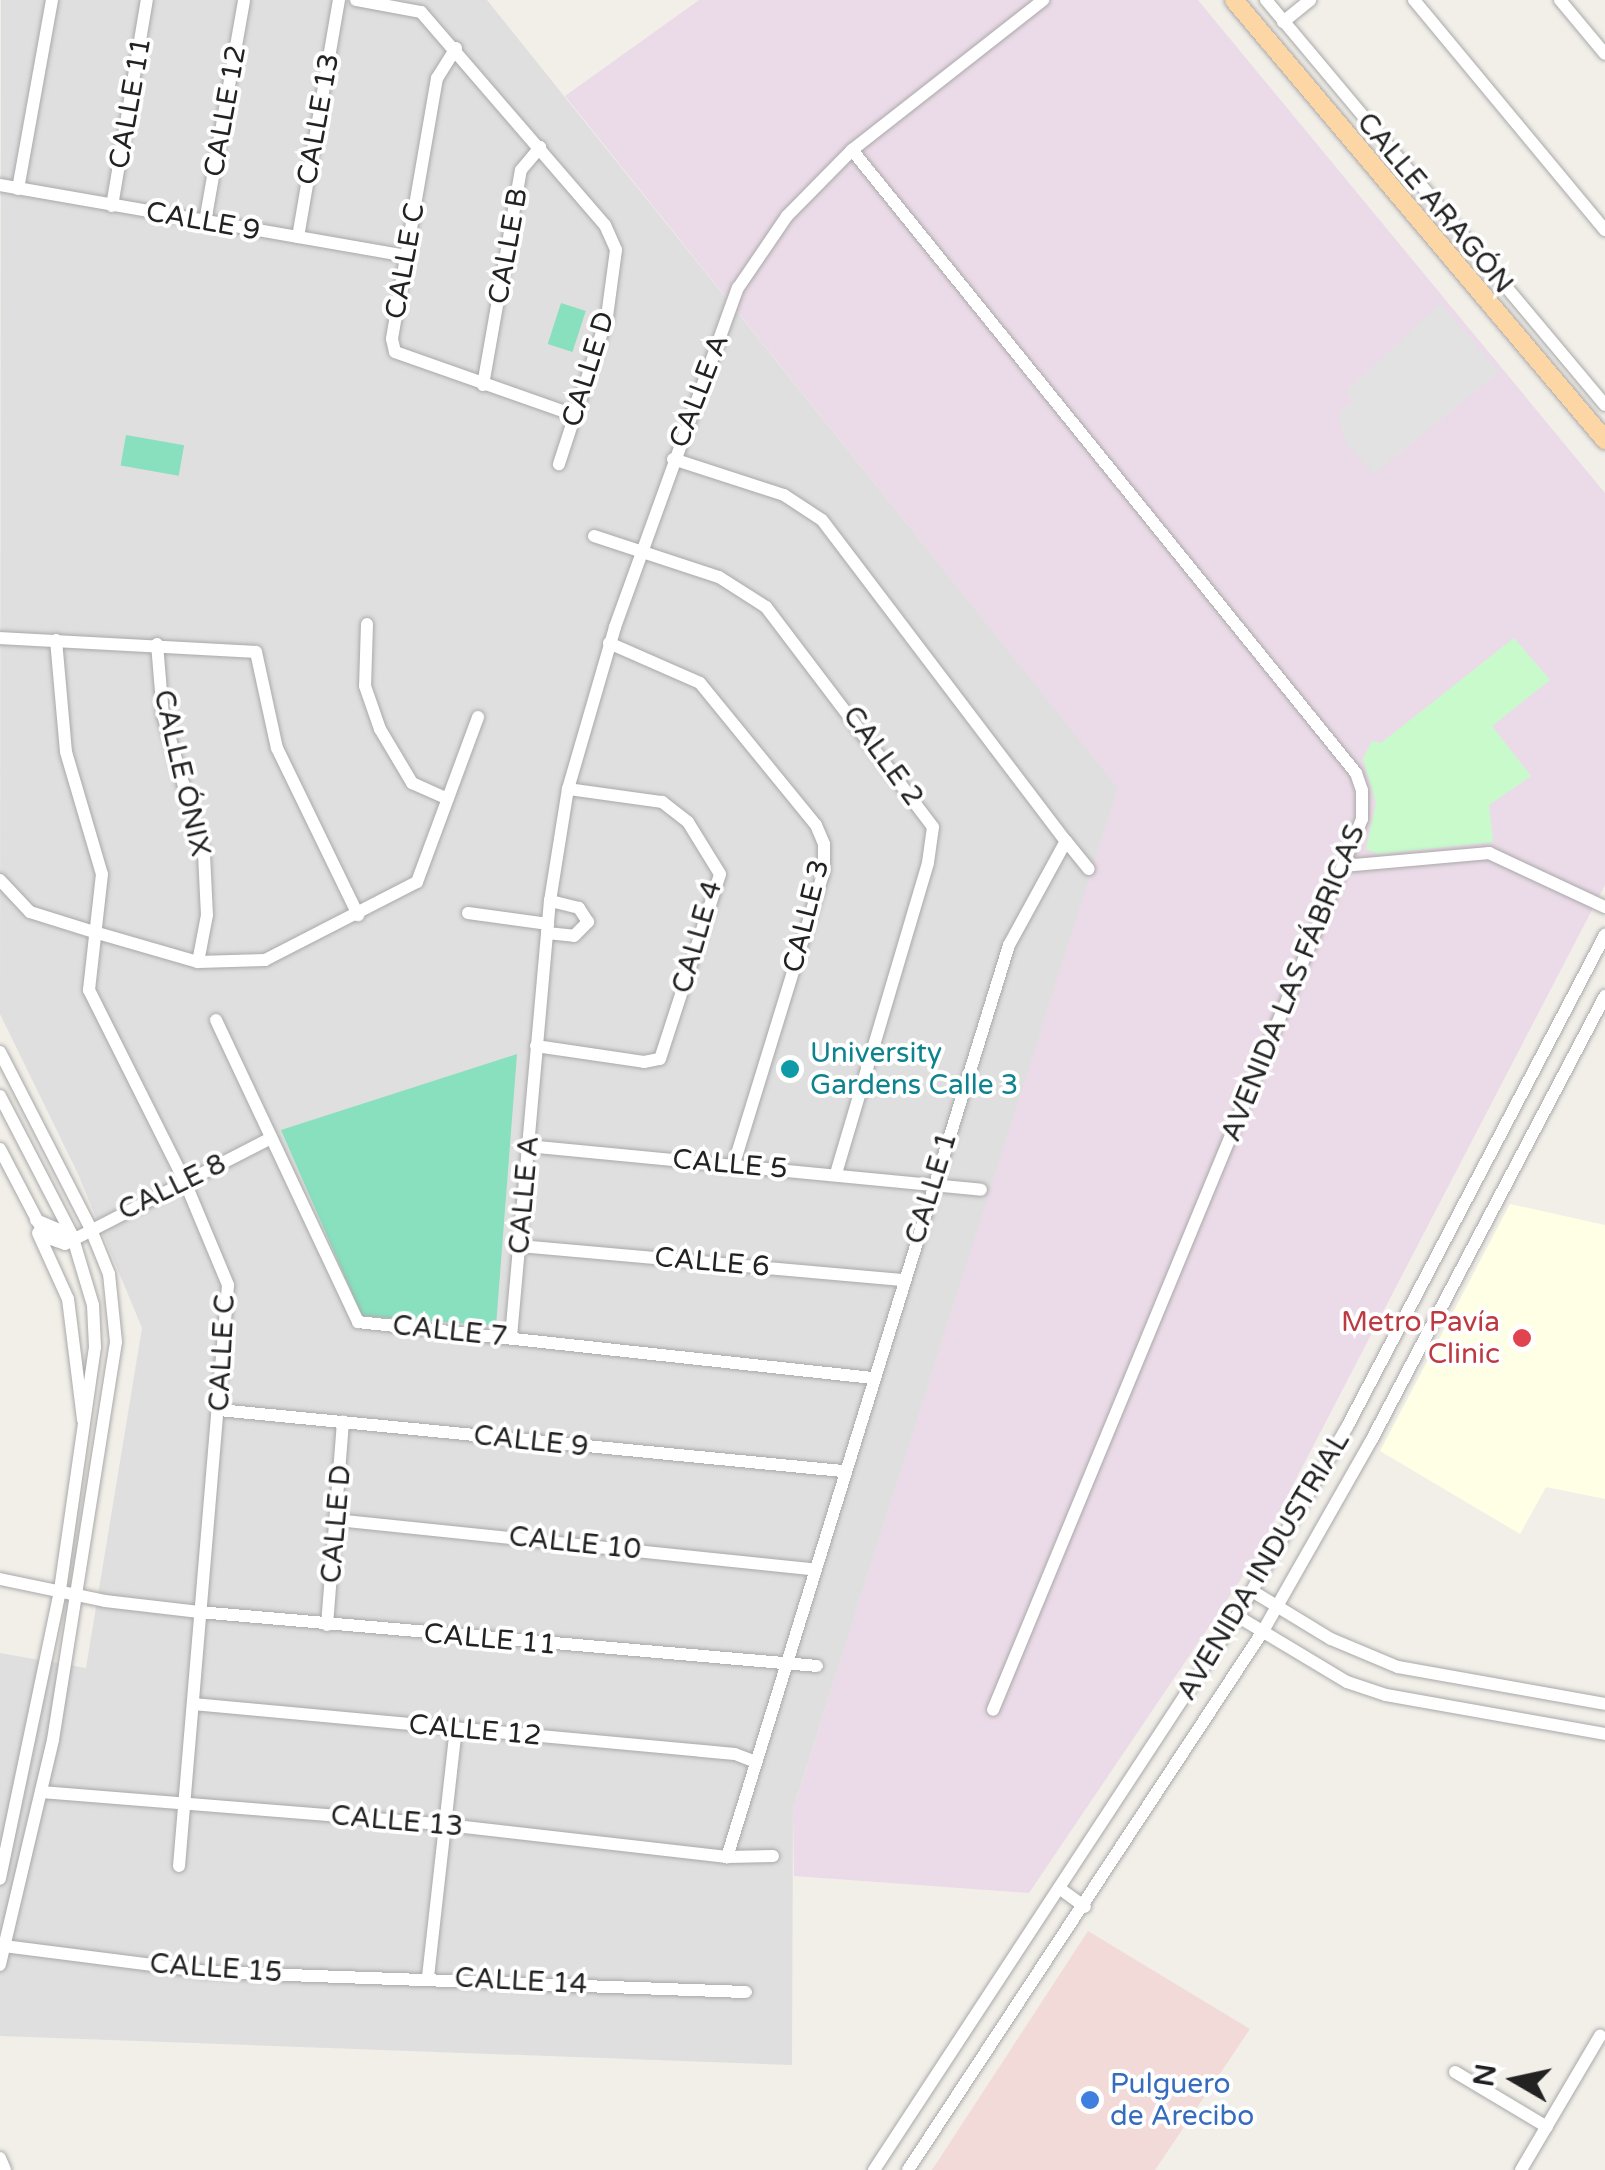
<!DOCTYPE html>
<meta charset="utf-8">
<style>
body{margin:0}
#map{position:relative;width:1605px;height:2170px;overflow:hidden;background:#f2efe9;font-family:"Varela Round",sans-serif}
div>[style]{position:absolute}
.residential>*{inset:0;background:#e0dfdf}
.commercial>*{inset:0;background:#f2dad9}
.industrial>*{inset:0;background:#ebdbe8}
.education>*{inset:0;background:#ffffe5}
.park>*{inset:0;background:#c8facc}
.pitch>*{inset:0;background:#88e0be;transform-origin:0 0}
.parking>*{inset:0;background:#e2e2e2}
.roads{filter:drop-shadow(0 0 2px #a9a9a9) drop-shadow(0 0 2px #a9a9a9)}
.minor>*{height:12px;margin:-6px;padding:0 6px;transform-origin:6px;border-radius:6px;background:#fff}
.major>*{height:18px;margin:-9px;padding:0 9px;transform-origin:9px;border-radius:9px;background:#fcd6a4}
.dots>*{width:28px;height:28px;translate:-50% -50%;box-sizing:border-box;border:5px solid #fff;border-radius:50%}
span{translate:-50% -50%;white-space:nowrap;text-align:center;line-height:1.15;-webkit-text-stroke:8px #fff;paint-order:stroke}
.street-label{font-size:28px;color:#222}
.culture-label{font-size:28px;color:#0d838f}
.left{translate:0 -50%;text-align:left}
.health-label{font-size:28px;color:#be3a42}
.right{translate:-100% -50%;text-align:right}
.shop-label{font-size:28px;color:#366cbe}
.north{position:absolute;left:1465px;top:2030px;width:100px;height:100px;-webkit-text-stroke:8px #fff;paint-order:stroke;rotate:279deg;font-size:28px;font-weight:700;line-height:40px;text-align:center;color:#222}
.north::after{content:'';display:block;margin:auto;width:35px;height:45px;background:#222;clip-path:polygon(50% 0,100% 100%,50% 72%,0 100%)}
</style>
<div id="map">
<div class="residential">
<i style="clip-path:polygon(1px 0,487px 0,1119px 788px,793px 1810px,792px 2065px,0 2036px,0 1653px,86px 1668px,142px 1328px,78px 1174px,0 1014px)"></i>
</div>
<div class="commercial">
<i style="clip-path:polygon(1088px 1931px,1250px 2029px,1155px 2170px,932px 2170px)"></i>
</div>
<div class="industrial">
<i style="clip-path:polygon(699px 0,1198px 0,1605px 493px,1605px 885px,1254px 1560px,1029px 1893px,794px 1876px,793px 1810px,1118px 788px,565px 96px)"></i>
</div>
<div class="education">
<i style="clip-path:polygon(1510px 1204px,1605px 1225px,1605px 1499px,1546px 1487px,1520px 1534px,1380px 1451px)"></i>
</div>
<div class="park">
<i style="clip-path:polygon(1514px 638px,1550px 680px,1492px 726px,1531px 776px,1489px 805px,1493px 842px,1378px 854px,1366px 849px,1376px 803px,1363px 759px,1372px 741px,1381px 743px)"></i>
</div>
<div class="pitch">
<i style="left:561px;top:303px;width:26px;height:43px;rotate:18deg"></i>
<i style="left:126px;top:435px;width:59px;height:31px;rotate:10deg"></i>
<i style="clip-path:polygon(517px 1054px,496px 1326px,362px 1316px,281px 1130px)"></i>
</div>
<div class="parking">
<i style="clip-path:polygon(1440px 303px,1499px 372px,1374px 474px,1344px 441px,1339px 414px,1353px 401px,1346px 392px)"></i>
</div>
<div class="roads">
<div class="minor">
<i style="left:356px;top:0;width:66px;rotate:10.5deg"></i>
<i style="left:421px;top:12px;width:281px;rotate:49.2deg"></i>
<i style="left:605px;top:225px;width:27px;rotate:66deg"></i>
<i style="left:616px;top:250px;width:68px;rotate:97.7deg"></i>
<i style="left:607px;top:317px;width:155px;rotate:108.1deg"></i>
<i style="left:1266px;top:0;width:528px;rotate:50.07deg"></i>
<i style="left:1414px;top:0;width:299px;rotate:50.3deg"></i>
<i style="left:1560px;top:0;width:70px;rotate:50.2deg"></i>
<i style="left:1283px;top:22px;width:35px;rotate:-39deg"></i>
<i style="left:456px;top:48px;width:36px;rotate:122deg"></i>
<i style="left:437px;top:78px;width:265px;rotate:99.8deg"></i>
<i style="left:392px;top:339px;width:13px;rotate:77deg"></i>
<i style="left:395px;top:352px;width:190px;rotate:19.4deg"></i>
<i style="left:852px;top:150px;width:801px;rotate:51.03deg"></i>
<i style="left:1356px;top:773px;width:18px;rotate:71deg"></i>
<i style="left:1362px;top:790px;width:29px;rotate:90deg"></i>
<i style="left:1362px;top:819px;width:964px;rotate:112.5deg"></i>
<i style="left:0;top:185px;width:412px;rotate:9.9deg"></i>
<i style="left:18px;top:189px;width:192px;rotate:-79.8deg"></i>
<i style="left:112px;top:206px;width:209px;rotate:-80.4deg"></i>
<i style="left:205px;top:222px;width:225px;rotate:-80deg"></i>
<i style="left:298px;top:237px;width:241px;rotate:-80.2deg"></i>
<i style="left:483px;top:385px;width:218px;rotate:-80deg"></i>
<i style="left:521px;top:170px;width:30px;rotate:-50deg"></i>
<i style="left:673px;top:459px;width:117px;rotate:18deg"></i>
<i style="left:784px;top:495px;width:45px;rotate:33.3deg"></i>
<i style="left:822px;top:520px;width:403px;rotate:52.8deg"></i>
<i style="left:1066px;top:841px;width:119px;rotate:118.7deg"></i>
<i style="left:1009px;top:945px;width:955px;rotate:107.18deg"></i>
<i style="left:594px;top:536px;width:132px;rotate:18.2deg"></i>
<i style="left:719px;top:577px;width:56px;rotate:32.6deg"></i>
<i style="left:766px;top:607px;width:276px;rotate:52.8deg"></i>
<i style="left:933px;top:827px;width:36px;rotate:98deg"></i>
<i style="left:928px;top:863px;width:324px;rotate:106.5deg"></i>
<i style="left:367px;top:624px;width:62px;rotate:91.8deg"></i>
<i style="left:365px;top:686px;width:46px;rotate:70.8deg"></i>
<i style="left:380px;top:729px;width:63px;rotate:59.3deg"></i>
<i style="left:412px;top:783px;width:39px;rotate:24deg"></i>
<i style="left:0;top:638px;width:256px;rotate:3.1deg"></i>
<i style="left:256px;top:652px;width:98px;rotate:77.7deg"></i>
<i style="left:277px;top:748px;width:186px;rotate:64.1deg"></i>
<i style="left:56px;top:640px;width:112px;rotate:84.9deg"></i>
<i style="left:66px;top:752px;width:127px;rotate:73.6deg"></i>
<i style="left:102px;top:874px;width:117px;rotate:96.4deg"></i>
<i style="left:89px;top:990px;width:215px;rotate:63.4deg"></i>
<i style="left:185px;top:1182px;width:112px;rotate:67.3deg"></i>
<i style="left:228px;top:1285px;width:583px;rotate:94.82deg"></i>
<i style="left:609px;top:643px;width:99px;rotate:23.7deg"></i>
<i style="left:700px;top:683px;width:183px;rotate:50.8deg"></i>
<i style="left:816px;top:825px;width:21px;rotate:67deg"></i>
<i style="left:824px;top:844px;width:27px;rotate:90deg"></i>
<i style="left:824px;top:871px;width:307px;rotate:107.1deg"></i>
<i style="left:157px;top:644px;width:71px;rotate:85.2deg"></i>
<i style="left:163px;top:715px;width:145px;rotate:73.6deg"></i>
<i style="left:204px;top:854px;width:61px;rotate:87.2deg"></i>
<i style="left:207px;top:915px;width:48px;rotate:100.8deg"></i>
<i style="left:1066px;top:841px;width:36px;rotate:51deg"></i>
<i style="left:1343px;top:866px;width:147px;rotate:-5.1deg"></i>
<i style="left:1489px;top:853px;width:128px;rotate:25deg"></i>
<i style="left:0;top:880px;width:44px;rotate:46.8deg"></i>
<i style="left:30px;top:912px;width:67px;rotate:17.4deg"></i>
<i style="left:94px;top:932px;width:108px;rotate:16.1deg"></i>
<i style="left:198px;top:962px;width:67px;rotate:-1.7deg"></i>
<i style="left:265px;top:960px;width:171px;rotate:-27.2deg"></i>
<i style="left:417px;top:882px;width:176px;rotate:-69.7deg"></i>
<i style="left:468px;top:913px;width:81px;rotate:7.8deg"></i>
<i style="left:547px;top:933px;width:27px;rotate:6deg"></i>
<i style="left:574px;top:936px;width:20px;rotate:-45deg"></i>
<i style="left:588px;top:922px;width:17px;rotate:-123deg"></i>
<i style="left:579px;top:908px;width:30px;rotate:-166deg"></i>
<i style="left:216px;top:1020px;width:334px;rotate:64.8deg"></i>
<i style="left:358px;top:1322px;width:518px;rotate:6.21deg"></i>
<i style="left:536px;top:1046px;width:109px;rotate:8.4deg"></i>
<i style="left:644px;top:1062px;width:16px;rotate:-11deg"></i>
<i style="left:660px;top:1059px;width:194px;rotate:-72deg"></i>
<i style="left:720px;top:874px;width:61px;rotate:-121.6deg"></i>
<i style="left:688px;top:822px;width:33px;rotate:-142deg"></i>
<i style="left:662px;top:802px;width:95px;rotate:-172.1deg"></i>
<i style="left:0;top:1052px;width:197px;rotate:62.8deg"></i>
<i style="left:90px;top:1227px;width:51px;rotate:68deg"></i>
<i style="left:109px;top:1274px;width:68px;rotate:84.1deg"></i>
<i style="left:116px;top:1342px;width:403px;rotate:99deg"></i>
<i style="left:53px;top:1740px;width:231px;rotate:103.3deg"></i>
<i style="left:0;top:1096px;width:157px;rotate:62.6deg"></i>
<i style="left:72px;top:1235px;width:73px;rotate:73.3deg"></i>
<i style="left:93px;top:1305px;width:42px;rotate:87.3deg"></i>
<i style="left:95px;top:1347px;width:246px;rotate:98.2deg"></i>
<i style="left:60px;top:1591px;width:294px;rotate:101.8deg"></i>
<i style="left:528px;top:1146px;width:455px;rotate:5.5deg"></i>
<i style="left:0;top:1149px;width:99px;rotate:62.4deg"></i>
<i style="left:46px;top:1237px;width:20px;rotate:20deg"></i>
<i style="left:65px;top:1244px;width:232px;rotate:-27.2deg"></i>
<i style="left:36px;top:1220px;width:39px;rotate:23deg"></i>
<i style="left:38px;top:1233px;width:72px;rotate:65.6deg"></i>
<i style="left:68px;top:1299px;width:122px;rotate:82.9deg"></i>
<i style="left:520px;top:1246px;width:386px;rotate:5.1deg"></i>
<i style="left:511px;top:1337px;width:438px;rotate:-84.9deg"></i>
<i style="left:550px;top:901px;width:113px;rotate:-80.9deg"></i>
<i style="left:568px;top:789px;width:169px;rotate:-73.8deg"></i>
<i style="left:615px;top:627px;width:361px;rotate:-70.1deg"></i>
<i style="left:738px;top:288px;width:87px;rotate:-55.8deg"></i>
<i style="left:787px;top:216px;width:93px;rotate:-45.4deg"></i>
<i style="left:852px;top:150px;width:243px;rotate:-38.1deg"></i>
<i style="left:219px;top:1410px;width:626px;rotate:5.59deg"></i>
<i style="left:336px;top:1520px;width:480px;rotate:5.9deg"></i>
<i style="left:0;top:1579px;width:107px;rotate:11.8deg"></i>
<i style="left:105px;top:1601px;width:95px;rotate:6.7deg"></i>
<i style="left:199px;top:1612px;width:620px;rotate:4.99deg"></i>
<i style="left:1252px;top:1591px;width:92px;rotate:31.3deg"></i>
<i style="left:1331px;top:1639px;width:73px;rotate:22.7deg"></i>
<i style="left:1398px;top:1667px;width:210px;rotate:10.1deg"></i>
<i style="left:1237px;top:1616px;width:128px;rotate:31deg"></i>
<i style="left:1347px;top:1682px;width:41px;rotate:18.4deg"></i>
<i style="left:1386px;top:1695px;width:222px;rotate:10.1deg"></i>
<i style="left:327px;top:1625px;width:204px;rotate:-85.5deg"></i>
<i style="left:193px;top:1704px;width:544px;rotate:5.27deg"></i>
<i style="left:735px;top:1754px;width:22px;rotate:21deg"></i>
<i style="left:41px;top:1792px;width:407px;rotate:4.6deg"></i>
<i style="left:447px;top:1825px;width:282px;rotate:6.5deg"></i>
<i style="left:727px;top:1857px;width:46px;rotate:-1.2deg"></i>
<i style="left:1059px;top:1888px;width:32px;rotate:36deg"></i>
<i style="left:4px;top:1946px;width:205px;rotate:7.3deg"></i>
<i style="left:207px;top:1972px;width:539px;rotate:2.13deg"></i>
<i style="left:428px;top:1977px;width:251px;rotate:-83.6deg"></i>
<i style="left:1455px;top:2072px;width:107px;rotate:30.9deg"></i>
<i style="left:0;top:2158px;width:13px;rotate:67deg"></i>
<i style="left:874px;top:2170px;width:662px;rotate:-56.77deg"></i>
<i style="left:1237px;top:1616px;width:219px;rotate:-59.8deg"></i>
<i style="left:1347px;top:1427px;width:556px;rotate:-62.33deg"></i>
<i style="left:908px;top:2170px;width:645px;rotate:-56.63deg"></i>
<i style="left:1263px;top:1631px;width:219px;rotate:-60.4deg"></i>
<i style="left:1371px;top:1441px;width:503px;rotate:-62.26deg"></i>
<i style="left:1521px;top:2170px;width:156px;rotate:-59.5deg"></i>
</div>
<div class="major">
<i style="left:1234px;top:0;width:576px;rotate:49.86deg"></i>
</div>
</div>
<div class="dots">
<i style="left:790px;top:1069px;background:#0f9aa8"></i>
<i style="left:1522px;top:1338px;background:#e0444e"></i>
<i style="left:1090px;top:2100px;background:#3f7fe0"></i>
</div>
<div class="street-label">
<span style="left:130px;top:103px;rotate:-80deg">CALLE 11</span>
<span style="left:225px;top:111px;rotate:-80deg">CALLE 12</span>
<span style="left:318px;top:119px;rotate:-80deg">CALLE 13</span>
<span style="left:1435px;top:203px;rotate:50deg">CALLE ARAGÓN</span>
<span style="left:203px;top:221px;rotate:10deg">CALLE 9</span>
<span style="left:508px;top:246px;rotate:-80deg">CALLE B</span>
<span style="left:405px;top:261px;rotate:-80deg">CALLE C</span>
<span style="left:588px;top:369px;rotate:-73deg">CALLE D</span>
<span style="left:699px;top:391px;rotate:-69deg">CALLE A</span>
<span style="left:883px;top:756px;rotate:54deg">CALLE 2</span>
<span style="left:182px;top:773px;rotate:77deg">CALLE ÓNIX</span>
<span style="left:806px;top:916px;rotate:-76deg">CALLE 3</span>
<span style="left:697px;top:937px;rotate:-74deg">CALLE 4</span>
<span style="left:1293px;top:983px;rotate:-68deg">AVENIDA LAS FÁBRICAS</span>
<span style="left:730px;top:1164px;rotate:5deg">CALLE 5</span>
<span style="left:172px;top:1187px;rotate:-26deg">CALLE 8</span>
<span style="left:931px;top:1188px;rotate:-73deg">CALLE 1</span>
<span style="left:524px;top:1195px;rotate:-85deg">CALLE A</span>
<span style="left:712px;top:1262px;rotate:5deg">CALLE 6</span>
<span style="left:450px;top:1331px;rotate:6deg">CALLE 7</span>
<span style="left:222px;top:1353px;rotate:-87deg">CALLE C</span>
<span style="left:531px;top:1441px;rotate:6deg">CALLE 9</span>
<span style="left:336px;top:1524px;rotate:-85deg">CALLE D</span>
<span style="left:575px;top:1543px;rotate:6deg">CALLE 10</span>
<span style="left:1263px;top:1566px;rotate:-59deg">AVENIDA INDUSTRIAL</span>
<span style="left:490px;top:1639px;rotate:5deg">CALLE 11</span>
<span style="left:475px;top:1730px;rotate:5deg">CALLE 12</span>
<span style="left:397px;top:1821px;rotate:5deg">CALLE 13</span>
<span style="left:216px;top:1968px;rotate:4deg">CALLE 15</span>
<span style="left:521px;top:1981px;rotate:3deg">CALLE 14</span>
</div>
<div class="culture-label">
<span class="left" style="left:810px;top:1069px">University<br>Gardens Calle 3</span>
</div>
<div class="health-label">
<span class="right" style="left:1500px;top:1338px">Metro Pavía<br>Clinic</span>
</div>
<div class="shop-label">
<span class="left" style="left:1110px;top:2100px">Pulguero<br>de Arecibo</span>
</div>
<div class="north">N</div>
</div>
